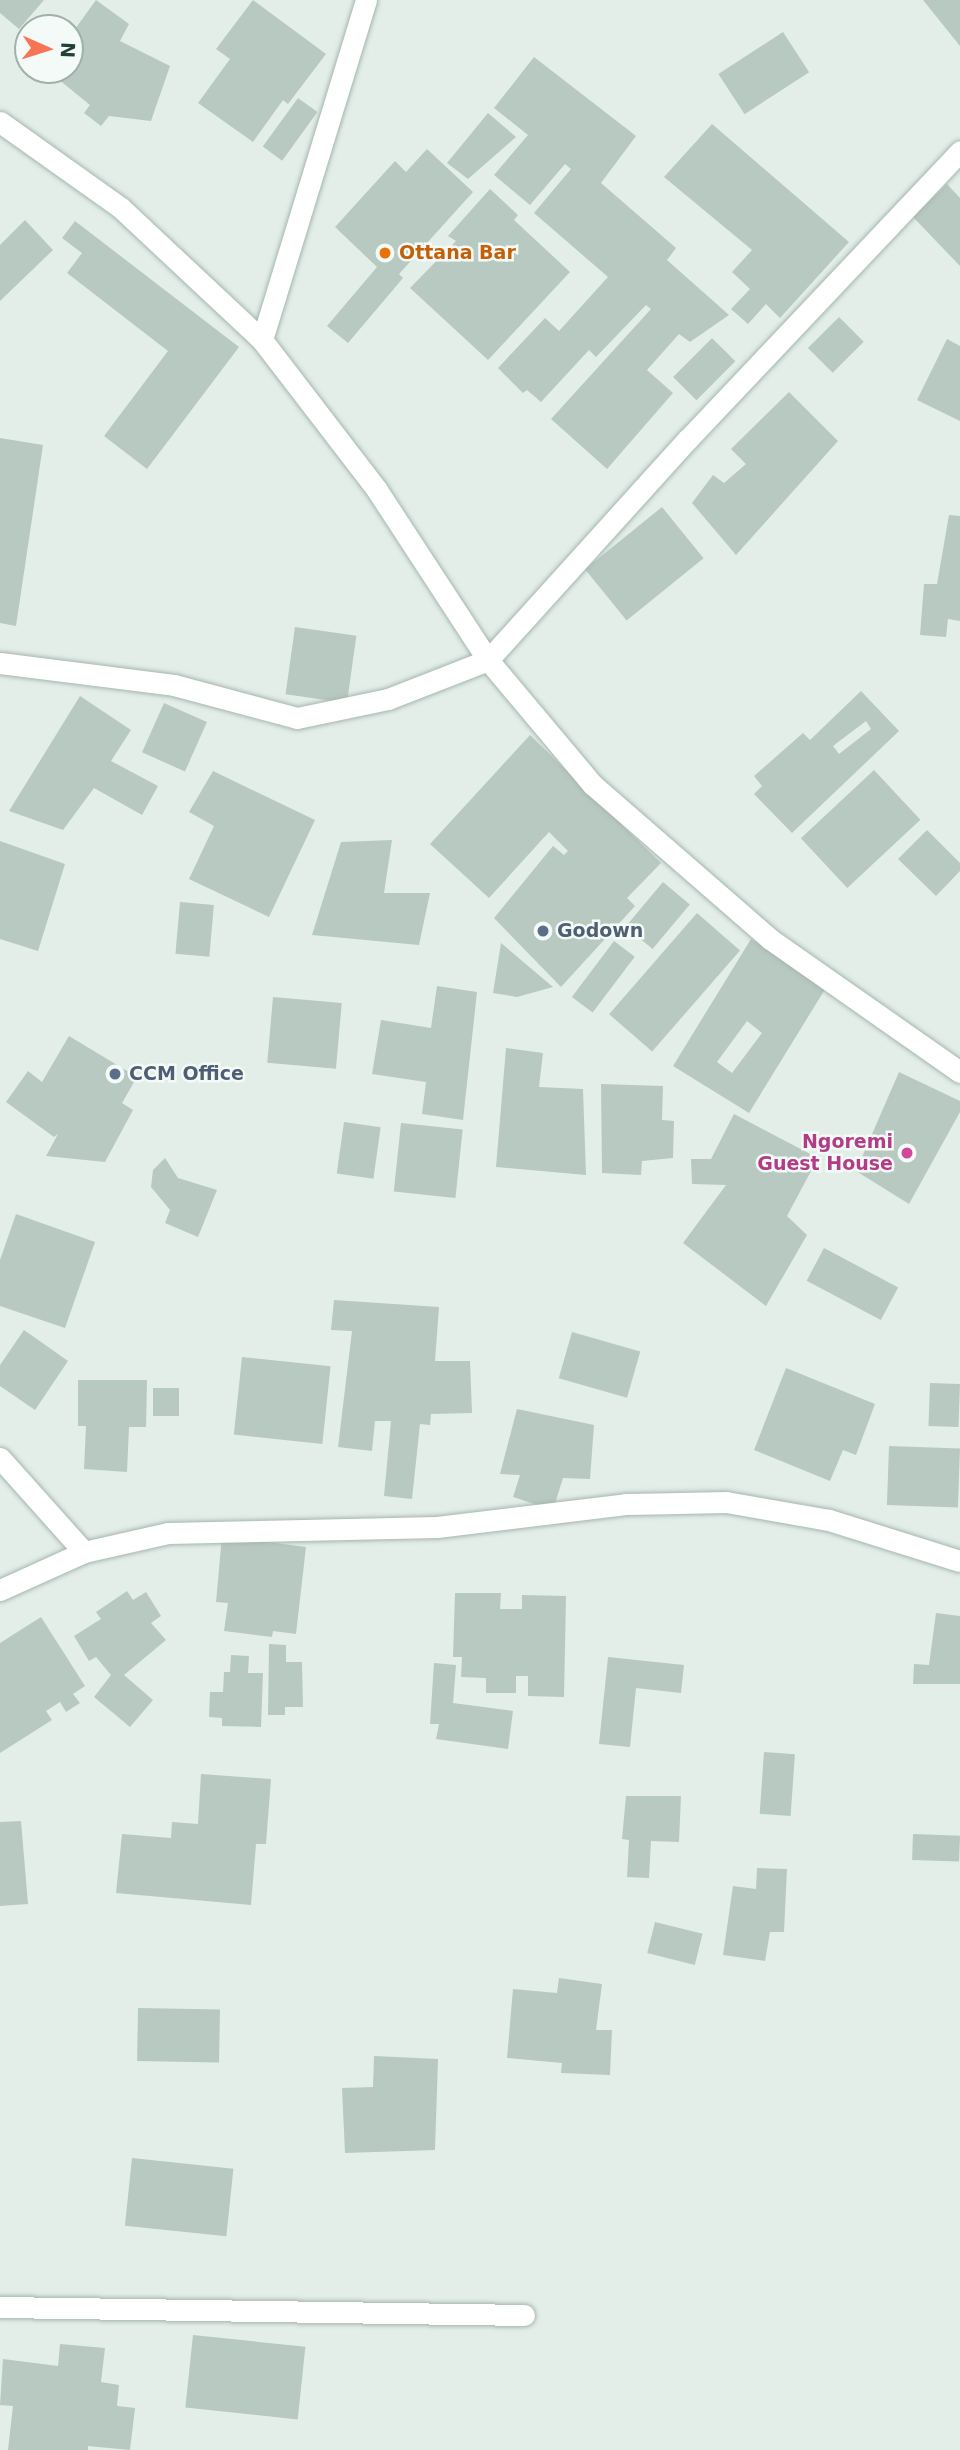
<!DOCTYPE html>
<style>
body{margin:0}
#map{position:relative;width:960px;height:2450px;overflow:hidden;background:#e3eee8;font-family:"DejaVu Sans",sans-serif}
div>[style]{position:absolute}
.building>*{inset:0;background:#b8c9c1;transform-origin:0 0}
.roads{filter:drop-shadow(0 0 2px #a5b6af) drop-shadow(0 0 2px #a5b6af)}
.minor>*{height:21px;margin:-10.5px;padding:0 10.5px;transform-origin:10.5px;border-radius:10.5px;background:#fff}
.dots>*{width:19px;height:19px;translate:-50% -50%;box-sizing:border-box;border:4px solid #f4faf7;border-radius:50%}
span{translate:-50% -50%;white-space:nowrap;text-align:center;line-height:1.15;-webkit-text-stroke:5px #f4faf7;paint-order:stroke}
.food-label{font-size:19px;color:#c56008;font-weight:700}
.left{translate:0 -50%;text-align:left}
.service-label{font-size:19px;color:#4e5e75;font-weight:700}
.hotel-label{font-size:19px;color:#b23c85;font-weight:700}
.right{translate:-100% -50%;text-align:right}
.north{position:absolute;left:14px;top:14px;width:70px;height:70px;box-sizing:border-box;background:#f4faf7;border:2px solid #a0b0aa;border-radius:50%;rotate:93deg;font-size:19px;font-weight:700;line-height:28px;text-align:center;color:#224036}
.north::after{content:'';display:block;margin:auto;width:24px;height:32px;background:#f87457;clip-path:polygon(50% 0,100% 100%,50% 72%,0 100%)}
</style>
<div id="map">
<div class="building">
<i style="clip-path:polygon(0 0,44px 0,19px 29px,0 13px)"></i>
<i style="clip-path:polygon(96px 0,129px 24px,120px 41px,170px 66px,151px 121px,109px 116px,101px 126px,84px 113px,90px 105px,47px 70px,70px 70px,70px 36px)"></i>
<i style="clip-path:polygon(253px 0,326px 54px,288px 104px,283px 100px,253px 142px,198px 103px,230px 59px,216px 49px)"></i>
<i style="clip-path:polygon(923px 0,960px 0,960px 46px)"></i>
<i style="left:783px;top:32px;width:48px;height:77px;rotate:57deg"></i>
<i style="clip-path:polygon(534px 57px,636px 136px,601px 183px,676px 248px,667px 260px,729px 315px,690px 342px,679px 334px,647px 370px,673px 393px,607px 469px,551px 419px,651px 309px,646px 305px,596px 357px,589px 350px,541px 402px,527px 390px,523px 393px,498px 368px,545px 318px,559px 331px,608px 277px,534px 213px,571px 169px,565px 164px,530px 205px,494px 175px,528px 135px,494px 108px)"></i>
<i style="left:298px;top:98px;width:24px;height:60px;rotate:36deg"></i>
<i style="clip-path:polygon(488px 113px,516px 137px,468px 179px,447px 163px)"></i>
<i style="clip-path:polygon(712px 124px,849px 242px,780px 318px,766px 304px,748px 324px,731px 309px,750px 289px,732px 272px,752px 250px,664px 177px)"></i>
<i style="clip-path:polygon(427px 149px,473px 192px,399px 274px,403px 278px,348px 343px,327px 326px,377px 267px,335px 227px,395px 161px,406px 172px)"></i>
<i style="clip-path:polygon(947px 184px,960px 198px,960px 266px,913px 217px)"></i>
<i style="clip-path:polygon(490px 189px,518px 215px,514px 220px,570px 272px,488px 360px,410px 288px,456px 241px,448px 236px)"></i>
<i style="clip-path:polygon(25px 220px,53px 250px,0 301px,0 245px)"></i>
<i style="clip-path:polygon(75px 221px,239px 347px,147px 469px,104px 436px,168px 351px,67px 273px,82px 253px,62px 238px)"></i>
<i style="left:839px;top:317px;width:35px;height:44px;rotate:45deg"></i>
<i style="left:712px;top:338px;width:33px;height:55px;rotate:45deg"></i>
<i style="clip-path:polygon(947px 339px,960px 346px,960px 421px,917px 400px)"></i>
<i style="clip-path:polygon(789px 392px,838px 441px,736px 555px,692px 503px,713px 475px,724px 483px,746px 464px,731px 449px)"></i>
<i style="clip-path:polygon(0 438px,43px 445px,16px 626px,0 623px)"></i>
<i style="left:662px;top:507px;width:66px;height:99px;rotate:51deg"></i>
<i style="clip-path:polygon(949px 515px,960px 516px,960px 621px,948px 619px,946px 637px,920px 635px,924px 584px,937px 584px)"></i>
<i style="left:295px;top:627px;width:62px;height:68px;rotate:8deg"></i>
<i style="clip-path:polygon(evenodd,861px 691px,899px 731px,792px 833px,754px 794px,762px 786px,754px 776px,803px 733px,810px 740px,861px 691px,866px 721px,871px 729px,839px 754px,833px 746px,866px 721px)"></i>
<i style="clip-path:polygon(80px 696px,131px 730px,111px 761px,158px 786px,142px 815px,94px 788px,63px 830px,9px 811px)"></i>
<i style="left:164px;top:703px;width:47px;height:54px;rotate:24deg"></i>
<i style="clip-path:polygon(530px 735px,661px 863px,627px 898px,635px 906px,561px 987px,494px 918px,553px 846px,564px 855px,568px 851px,549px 832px,489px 898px,430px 844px)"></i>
<i style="left:874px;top:770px;width:68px;height:100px;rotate:47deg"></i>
<i style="clip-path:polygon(213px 771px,315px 820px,269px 917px,189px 879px,214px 826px,189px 812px)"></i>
<i style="clip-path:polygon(927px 830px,960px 863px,960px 871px,936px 896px,898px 859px)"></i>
<i style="clip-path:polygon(392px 840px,384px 893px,430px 893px,419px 945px,312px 935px,341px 842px)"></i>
<i style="clip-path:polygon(0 841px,65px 864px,38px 951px,0 939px)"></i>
<i style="left:663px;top:882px;width:35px;height:58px;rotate:40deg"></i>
<i style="left:180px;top:902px;width:34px;height:52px;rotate:5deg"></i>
<i style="left:697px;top:913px;width:57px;height:134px;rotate:41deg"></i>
<i style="clip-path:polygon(evenodd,751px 939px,827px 986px,749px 1113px,673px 1066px,751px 939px,747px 1021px,762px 1033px,732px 1073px,717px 1062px,747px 1021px)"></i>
<i style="left:614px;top:941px;width:26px;height:70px;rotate:37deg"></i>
<i style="clip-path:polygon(501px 943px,553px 987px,517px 997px,493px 993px)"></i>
<i style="clip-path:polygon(437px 986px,477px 992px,463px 1120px,422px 1114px,426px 1082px,372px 1074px,381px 1020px,431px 1028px)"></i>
<i style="left:273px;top:997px;width:69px;height:66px;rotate:5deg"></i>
<i style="clip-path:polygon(69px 1036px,137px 1077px,122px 1103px,133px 1110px,105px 1162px,46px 1156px,58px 1134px,54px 1137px,6px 1102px,28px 1071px,42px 1082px)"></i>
<i style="clip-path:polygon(506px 1048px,543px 1053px,539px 1087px,583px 1089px,586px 1175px,496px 1167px)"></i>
<i style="clip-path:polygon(899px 1072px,960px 1101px,960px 1112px,909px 1204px,856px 1171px)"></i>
<i style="clip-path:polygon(601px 1084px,663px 1086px,662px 1120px,674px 1121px,673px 1158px,642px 1161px,641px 1175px,602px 1173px)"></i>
<i style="clip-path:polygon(734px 1114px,818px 1158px,787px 1216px,807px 1235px,766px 1306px,683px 1243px,726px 1185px,692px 1184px,691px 1159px,711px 1159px)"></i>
<i style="left:344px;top:1122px;width:37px;height:52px;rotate:8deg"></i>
<i style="left:401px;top:1123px;width:62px;height:69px;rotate:6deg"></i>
<i style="clip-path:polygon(165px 1158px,178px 1178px,217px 1190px,198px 1237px,165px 1223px,170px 1210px,151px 1187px,153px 1170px)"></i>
<i style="clip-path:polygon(16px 1214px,95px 1242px,65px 1328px,0 1306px,0 1260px)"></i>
<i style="left:824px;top:1248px;width:84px;height:37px;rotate:28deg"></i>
<i style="clip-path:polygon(334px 1300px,439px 1307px,435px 1361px,470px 1361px,472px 1413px,431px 1414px,430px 1425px,420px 1424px,412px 1499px,384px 1496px,391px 1421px,375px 1421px,372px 1451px,338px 1447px,352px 1331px,331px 1330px)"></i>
<i style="clip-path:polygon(24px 1330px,68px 1361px,35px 1410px,0 1386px,0 1365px)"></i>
<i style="left:572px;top:1332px;width:71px;height:48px;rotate:16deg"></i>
<i style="left:242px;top:1357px;width:89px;height:78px;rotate:6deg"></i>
<i style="clip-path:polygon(786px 1368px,875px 1404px,856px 1455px,843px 1450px,830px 1481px,754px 1450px)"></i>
<i style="clip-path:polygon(78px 1380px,147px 1380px,146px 1427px,129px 1427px,127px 1472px,84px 1469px,86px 1426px,78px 1426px)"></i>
<i style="left:930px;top:1383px;width:30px;height:43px;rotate:2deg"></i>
<i style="left:153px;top:1388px;width:26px;height:28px"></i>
<i style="clip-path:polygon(517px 1409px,594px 1425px,590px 1479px,563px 1478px,553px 1510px,513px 1497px,520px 1475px,500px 1474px)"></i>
<i style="left:889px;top:1446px;width:71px;height:59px;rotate:2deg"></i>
<i style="clip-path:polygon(222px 1536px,306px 1547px,296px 1634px,273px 1631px,272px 1637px,224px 1631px,228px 1603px,216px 1602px)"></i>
<i style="clip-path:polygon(127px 1591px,133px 1600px,146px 1592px,161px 1616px,151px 1623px,166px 1640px,124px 1675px,153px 1700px,130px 1727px,94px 1697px,111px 1675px,96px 1657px,89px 1661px,74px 1636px,101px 1619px,96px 1612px)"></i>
<i style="clip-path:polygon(455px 1593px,501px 1593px,500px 1609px,522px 1609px,522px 1595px,566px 1596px,564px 1697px,528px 1696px,528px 1676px,516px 1676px,516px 1693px,486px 1693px,486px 1678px,461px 1677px,462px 1657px,453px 1657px)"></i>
<i style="clip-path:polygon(936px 1613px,960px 1616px,960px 1684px,913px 1684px,914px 1664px,929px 1665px)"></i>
<i style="clip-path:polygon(41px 1617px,85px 1686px,73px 1694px,80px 1703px,66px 1712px,60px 1702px,46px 1711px,52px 1720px,0 1753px,0 1643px)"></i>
<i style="clip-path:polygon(269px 1644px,286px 1645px,286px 1662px,302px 1662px,303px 1707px,285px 1707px,285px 1715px,268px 1715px)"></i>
<i style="clip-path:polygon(231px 1655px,249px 1656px,248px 1673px,263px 1673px,261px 1727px,222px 1726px,222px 1718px,209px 1717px,210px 1692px,223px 1692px,224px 1672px,230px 1672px)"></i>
<i style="clip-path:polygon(608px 1657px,684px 1665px,681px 1693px,636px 1688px,630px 1747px,599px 1744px)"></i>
<i style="clip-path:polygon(434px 1663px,456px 1665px,453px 1703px,513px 1711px,508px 1749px,436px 1739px,439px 1724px,430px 1724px)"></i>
<i style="left:764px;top:1752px;width:31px;height:62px;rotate:4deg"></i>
<i style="clip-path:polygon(201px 1774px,271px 1779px,266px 1844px,256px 1844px,251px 1905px,116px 1893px,122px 1834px,171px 1838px,172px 1822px,198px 1824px)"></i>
<i style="clip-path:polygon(626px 1796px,681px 1796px,679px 1842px,651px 1841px,649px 1878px,627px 1877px,629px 1840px,622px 1839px)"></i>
<i style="clip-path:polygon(21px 1821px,28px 1904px,0 1906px,0 1822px)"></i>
<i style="left:913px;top:1834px;width:47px;height:26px;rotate:2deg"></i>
<i style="clip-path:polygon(757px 1868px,787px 1869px,784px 1932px,770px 1932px,765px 1961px,723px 1955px,733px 1886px,756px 1889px)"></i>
<i style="left:655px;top:1922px;width:49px;height:32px;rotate:14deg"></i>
<i style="clip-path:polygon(559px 1978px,602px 1984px,596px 2030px,612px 2030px,610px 2075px,561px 2073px,562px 2063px,507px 2058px,513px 1989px,557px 1993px)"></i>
<i style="left:138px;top:2008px;width:82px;height:53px;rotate:1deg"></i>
<i style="clip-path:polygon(374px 2056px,438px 2059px,435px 2150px,345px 2153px,342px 2088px,373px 2087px)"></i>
<i style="left:132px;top:2158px;width:102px;height:68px;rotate:6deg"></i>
<i style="left:193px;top:2335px;width:113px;height:73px;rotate:6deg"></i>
<i style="clip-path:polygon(60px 2344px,105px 2348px,101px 2382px,119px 2385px,117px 2406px,135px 2408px,130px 2450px,88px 2446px,88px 2450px,8px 2450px,13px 2406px,0 2405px,3px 2359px,58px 2366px)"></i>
</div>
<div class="roads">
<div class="minor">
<i style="left:0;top:122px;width:148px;rotate:35.4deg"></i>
<i style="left:121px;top:208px;width:193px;rotate:43.1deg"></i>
<i style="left:262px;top:340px;width:189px;rotate:52.5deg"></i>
<i style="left:377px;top:490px;width:203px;rotate:56.9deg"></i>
<i style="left:488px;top:660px;width:163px;rotate:50deg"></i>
<i style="left:593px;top:785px;width:235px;rotate:41deg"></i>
<i style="left:770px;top:939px;width:232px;rotate:35deg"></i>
<i style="left:262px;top:340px;width:356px;rotate:-73deg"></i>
<i style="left:0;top:663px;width:175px;rotate:7.2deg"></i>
<i style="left:174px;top:685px;width:127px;rotate:15deg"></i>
<i style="left:297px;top:718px;width:93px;rotate:-11.8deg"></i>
<i style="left:388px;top:699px;width:107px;rotate:-21.3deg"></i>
<i style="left:488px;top:660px;width:298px;rotate:-47.9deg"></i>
<i style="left:688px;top:439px;width:396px;rotate:-46.6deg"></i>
<i style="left:0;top:1458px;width:126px;rotate:48.2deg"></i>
<i style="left:0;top:1590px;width:92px;rotate:-24.3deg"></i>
<i style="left:84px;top:1552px;width:86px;rotate:-12.7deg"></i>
<i style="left:168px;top:1533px;width:269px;rotate:-1.3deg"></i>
<i style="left:437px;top:1527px;width:190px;rotate:-6.9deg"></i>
<i style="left:626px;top:1504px;width:100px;rotate:-1.1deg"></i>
<i style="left:726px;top:1502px;width:105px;rotate:9.9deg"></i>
<i style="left:829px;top:1520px;width:137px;rotate:17.4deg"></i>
<i style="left:0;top:2307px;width:524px;rotate:0.87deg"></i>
</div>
</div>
<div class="dots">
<i style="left:385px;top:253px;background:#e8710a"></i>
<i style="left:543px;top:931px;background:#5c6f8a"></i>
<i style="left:115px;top:1074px;background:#5c6f8a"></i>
<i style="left:907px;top:1153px;background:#d1479c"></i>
</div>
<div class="food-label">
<span class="left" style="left:399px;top:253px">Ottana Bar</span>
</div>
<div class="service-label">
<span class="left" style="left:557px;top:931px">Godown</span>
<span class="left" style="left:129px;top:1074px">CCM Office</span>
</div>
<div class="hotel-label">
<span class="right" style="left:893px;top:1153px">Ngoremi<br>Guest House</span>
</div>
<div class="north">N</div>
</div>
